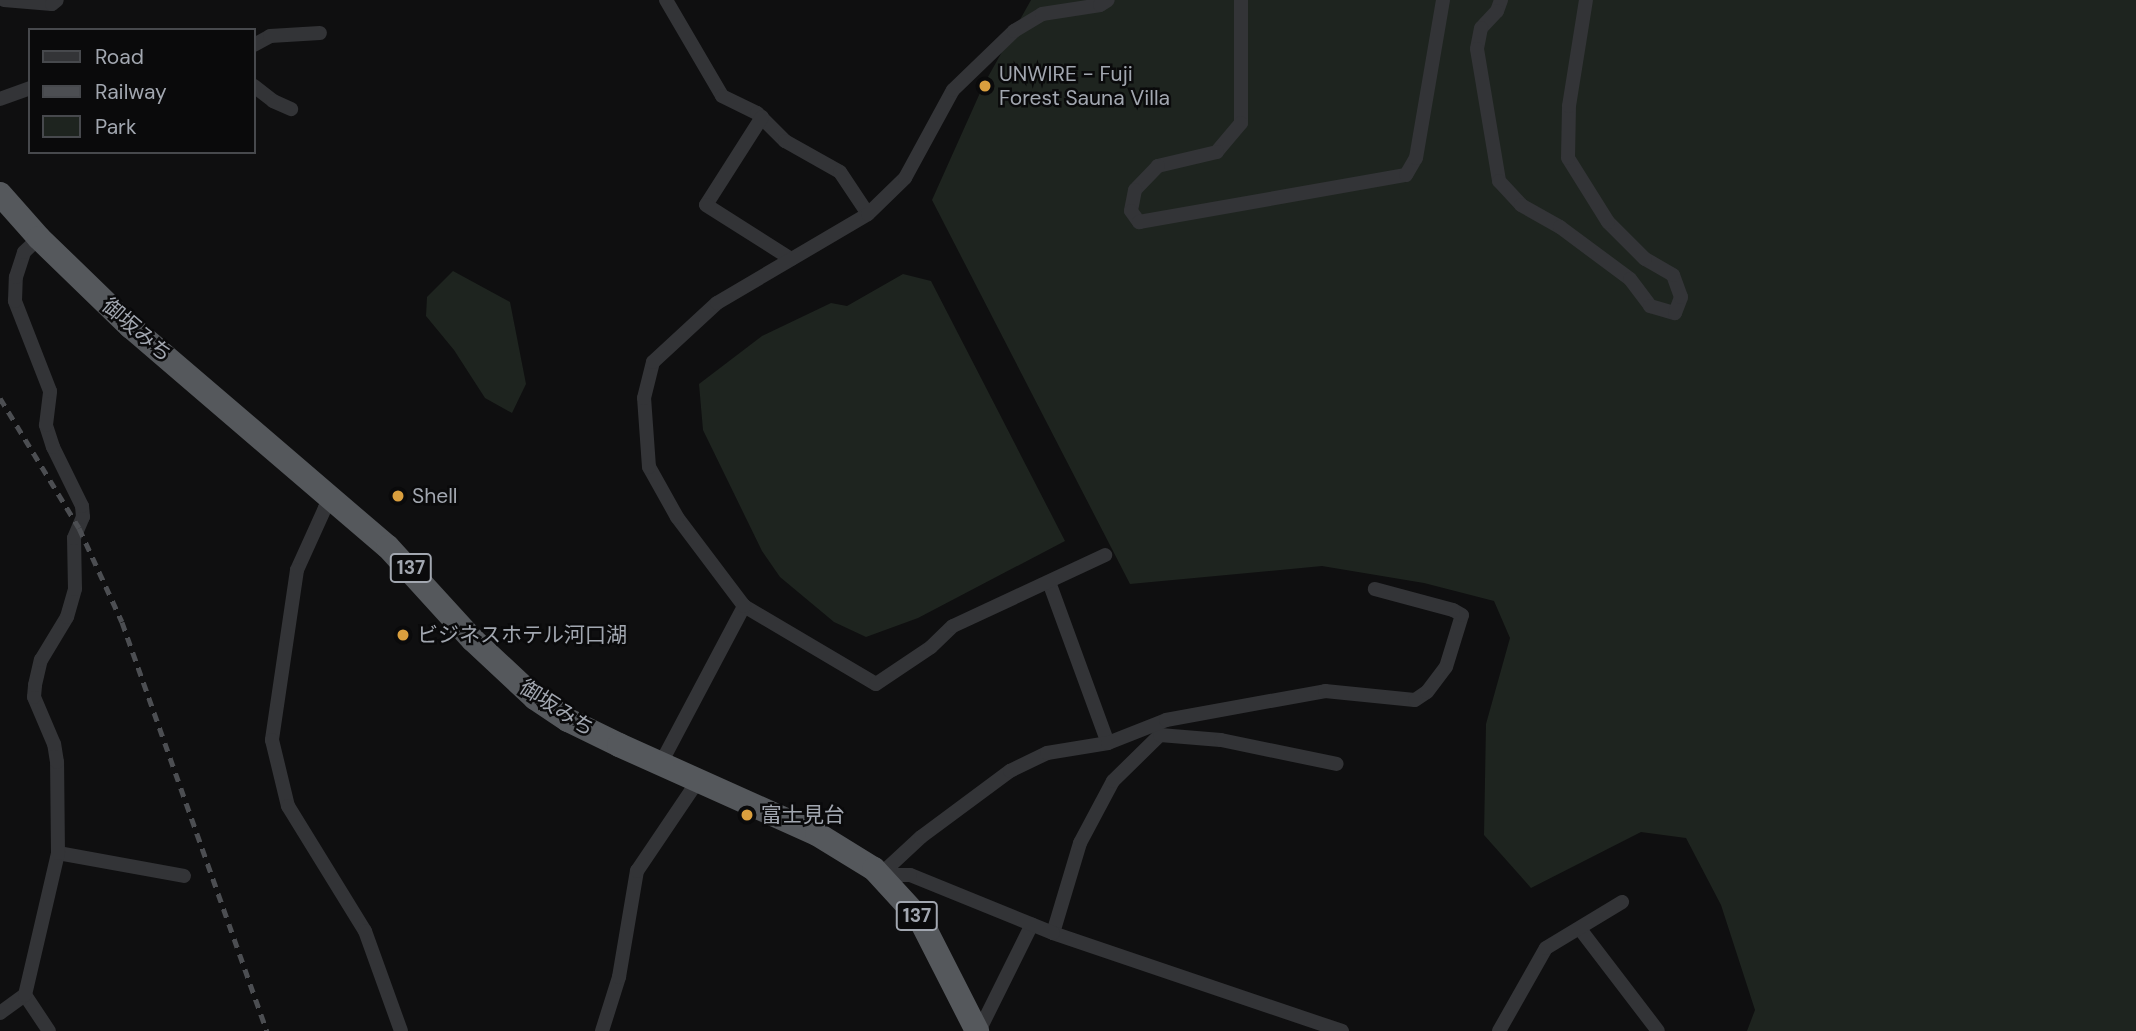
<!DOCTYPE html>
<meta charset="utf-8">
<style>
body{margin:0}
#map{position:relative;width:2136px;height:1031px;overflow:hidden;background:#0f0f10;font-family:"DM Sans","Noto Sans JP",sans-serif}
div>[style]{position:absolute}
.green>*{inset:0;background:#1e241f}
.minor>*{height:14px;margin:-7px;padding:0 7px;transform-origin:7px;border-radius:7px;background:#333437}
.trunk>*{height:24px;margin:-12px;padding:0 12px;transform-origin:12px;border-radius:12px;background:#55585c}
.rail>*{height:5px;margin-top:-2.5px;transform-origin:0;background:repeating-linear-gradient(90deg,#4c4e52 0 9px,transparent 0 16px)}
.dots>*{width:19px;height:19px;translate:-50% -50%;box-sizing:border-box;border:4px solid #0a0a0b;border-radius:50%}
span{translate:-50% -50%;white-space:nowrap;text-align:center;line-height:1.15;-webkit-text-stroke:5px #0a0a0b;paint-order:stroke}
.shield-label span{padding:2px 5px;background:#0a0a0b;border:2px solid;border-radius:5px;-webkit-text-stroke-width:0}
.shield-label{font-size:19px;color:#a2a7b0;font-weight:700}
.poi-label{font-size:21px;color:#a2a7b0}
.left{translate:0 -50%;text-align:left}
.street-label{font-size:21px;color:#a2a7b0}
.legend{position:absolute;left:28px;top:28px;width:228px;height:126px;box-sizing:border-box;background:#0a0a0b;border:2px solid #47494d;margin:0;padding:9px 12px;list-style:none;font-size:21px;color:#a2a7b0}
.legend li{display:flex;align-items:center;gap:14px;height:35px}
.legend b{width:35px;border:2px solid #47494d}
</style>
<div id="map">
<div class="green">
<i style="clip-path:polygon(1031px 0,2136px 0,2136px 1031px,1747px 1031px,1755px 1010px,1721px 905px,1686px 838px,1641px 832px,1531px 888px,1484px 835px,1486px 724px,1510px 638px,1494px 601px,1424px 583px,1322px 566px,1130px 584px,932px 200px,984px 84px)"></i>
<i style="clip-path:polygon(453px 271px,510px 302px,526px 384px,512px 413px,485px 398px,454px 350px,426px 316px,427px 297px)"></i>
<i style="clip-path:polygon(903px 274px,931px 281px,1065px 541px,918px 618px,866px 637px,834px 622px,780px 577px,762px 551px,703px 430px,699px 384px,762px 336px,831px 303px,847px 306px)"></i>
</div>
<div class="minor">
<i style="left:4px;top:0;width:48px;rotate:4.8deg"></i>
<i style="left:52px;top:4px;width:6px;rotate:-39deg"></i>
<i style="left:666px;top:0;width:111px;rotate:59.7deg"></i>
<i style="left:722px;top:96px;width:39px;rotate:26deg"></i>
<i style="left:757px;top:113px;width:40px;rotate:45deg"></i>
<i style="left:785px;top:141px;width:63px;rotate:29.4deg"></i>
<i style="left:840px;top:172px;width:50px;rotate:56.3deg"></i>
<i style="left:1241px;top:0;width:123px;rotate:90deg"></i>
<i style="left:1241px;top:123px;width:38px;rotate:130deg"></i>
<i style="left:1217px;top:152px;width:61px;rotate:166.7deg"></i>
<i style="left:1158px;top:166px;width:33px;rotate:134deg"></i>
<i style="left:1135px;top:190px;width:21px;rotate:101deg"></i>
<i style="left:1131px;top:211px;width:14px;rotate:54deg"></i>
<i style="left:1139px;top:222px;width:271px;rotate:-10deg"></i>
<i style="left:1406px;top:175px;width:20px;rotate:-60deg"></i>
<i style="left:1416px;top:158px;width:160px;rotate:-80.3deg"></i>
<i style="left:1501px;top:0;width:12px;rotate:110deg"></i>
<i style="left:1497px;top:11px;width:23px;rotate:133deg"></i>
<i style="left:1481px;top:28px;width:21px;rotate:101deg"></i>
<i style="left:1477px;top:49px;width:134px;rotate:80.5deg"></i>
<i style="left:1499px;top:181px;width:33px;rotate:47deg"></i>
<i style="left:1521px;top:205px;width:45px;rotate:29.4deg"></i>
<i style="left:1560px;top:227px;width:87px;rotate:36.6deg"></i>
<i style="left:1630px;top:279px;width:34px;rotate:53deg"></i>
<i style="left:1650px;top:306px;width:26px;rotate:16deg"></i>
<i style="left:1675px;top:313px;width:17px;rotate:-69deg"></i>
<i style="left:1681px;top:297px;width:23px;rotate:-110deg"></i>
<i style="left:1673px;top:275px;width:32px;rotate:-150deg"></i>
<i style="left:1645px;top:259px;width:52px;rotate:-135deg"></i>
<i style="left:1608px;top:222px;width:75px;rotate:-122deg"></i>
<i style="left:1568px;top:158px;width:52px;rotate:-88.9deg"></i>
<i style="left:1569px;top:106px;width:107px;rotate:-80.9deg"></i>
<i style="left:254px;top:45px;width:18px;rotate:-29deg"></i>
<i style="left:270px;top:36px;width:50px;rotate:-3.4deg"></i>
<i style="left:254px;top:86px;width:24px;rotate:38deg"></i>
<i style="left:273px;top:101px;width:20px;rotate:24deg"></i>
<i style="left:0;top:99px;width:32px;rotate:-20deg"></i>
<i style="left:762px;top:117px;width:104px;rotate:122.5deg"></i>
<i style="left:706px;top:205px;width:101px;rotate:32.4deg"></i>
<i style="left:333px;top:498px;width:13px;rotate:129deg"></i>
<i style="left:325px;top:508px;width:68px;rotate:114.3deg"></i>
<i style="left:297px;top:570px;width:172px;rotate:98.4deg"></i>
<i style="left:272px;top:740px;width:68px;rotate:76.4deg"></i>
<i style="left:288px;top:806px;width:147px;rotate:58.4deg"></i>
<i style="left:365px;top:931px;width:106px;rotate:70.2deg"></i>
<i style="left:1049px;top:582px;width:171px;rotate:69.9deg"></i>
<i style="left:744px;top:606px;width:153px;rotate:30.6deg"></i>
<i style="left:876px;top:684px;width:66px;rotate:-33.9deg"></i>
<i style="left:931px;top:647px;width:30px;rotate:-44deg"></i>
<i style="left:953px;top:626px;width:168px;rotate:-25deg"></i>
<i style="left:661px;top:763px;width:178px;rotate:-62.1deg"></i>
<i style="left:744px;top:606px;width:111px;rotate:-127deg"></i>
<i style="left:677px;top:517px;width:57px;rotate:-119.2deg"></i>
<i style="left:649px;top:467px;width:69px;rotate:-94.1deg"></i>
<i style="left:644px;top:398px;width:37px;rotate:-76deg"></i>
<i style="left:653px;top:362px;width:87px;rotate:-42.7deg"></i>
<i style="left:717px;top:303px;width:175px;rotate:-30.5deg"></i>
<i style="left:868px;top:214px;width:52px;rotate:-44.2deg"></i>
<i style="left:905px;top:178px;width:100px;rotate:-61.4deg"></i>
<i style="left:953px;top:90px;width:85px;rotate:-44deg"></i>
<i style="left:1014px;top:31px;width:33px;rotate:-31deg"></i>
<i style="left:1042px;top:14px;width:59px;rotate:-8.8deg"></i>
<i style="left:1100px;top:5px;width:9px;rotate:-32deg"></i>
<i style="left:58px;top:853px;width:128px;rotate:10.3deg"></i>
<i style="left:1580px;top:929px;width:128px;rotate:52.6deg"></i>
<i style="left:1053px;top:933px;width:94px;rotate:-73.3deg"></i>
<i style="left:1080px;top:843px;width:70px;rotate:-62deg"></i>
<i style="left:1113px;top:781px;width:66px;rotate:-44.4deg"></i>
<i style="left:1160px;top:735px;width:61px;rotate:4.7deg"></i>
<i style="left:1221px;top:740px;width:118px;rotate:11.7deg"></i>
<i style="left:25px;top:995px;width:43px;rotate:56.3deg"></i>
<i style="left:0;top:1013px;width:31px;rotate:-36deg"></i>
<i style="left:25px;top:995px;width:146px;rotate:-76.9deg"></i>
<i style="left:58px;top:853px;width:91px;rotate:-90.6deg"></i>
<i style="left:57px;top:762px;width:18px;rotate:-99deg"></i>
<i style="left:54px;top:744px;width:51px;rotate:-113.1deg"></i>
<i style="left:34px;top:697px;width:12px;rotate:-85deg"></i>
<i style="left:35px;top:685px;width:26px;rotate:-77deg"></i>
<i style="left:41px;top:660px;width:50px;rotate:-58.8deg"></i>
<i style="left:67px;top:617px;width:29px;rotate:-74deg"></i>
<i style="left:75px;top:589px;width:51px;rotate:-91.1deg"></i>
<i style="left:74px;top:538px;width:23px;rotate:-67deg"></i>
<i style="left:83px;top:517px;width:11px;rotate:-95deg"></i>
<i style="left:82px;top:506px;width:66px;rotate:-116.2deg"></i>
<i style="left:53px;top:447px;width:23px;rotate:-108deg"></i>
<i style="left:46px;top:425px;width:34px;rotate:-83deg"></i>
<i style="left:50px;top:391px;width:97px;rotate:-111.3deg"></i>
<i style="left:15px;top:301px;width:24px;rotate:-88deg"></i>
<i style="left:16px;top:277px;width:26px;rotate:-72deg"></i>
<i style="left:24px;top:252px;width:21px;rotate:-43deg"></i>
<i style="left:602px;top:1031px;width:57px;rotate:-72.5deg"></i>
<i style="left:619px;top:977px;width:108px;rotate:-80.4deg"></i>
<i style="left:637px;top:871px;width:111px;rotate:-56deg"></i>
<i style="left:979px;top:1031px;width:119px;rotate:-63.6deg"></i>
<i style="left:1342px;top:1031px;width:305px;rotate:-161.3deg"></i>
<i style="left:1053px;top:933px;width:154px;rotate:-157.9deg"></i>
<i style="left:910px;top:875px;width:30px;rotate:180deg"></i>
<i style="left:880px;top:875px;width:56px;rotate:-42.8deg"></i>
<i style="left:921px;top:837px;width:111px;rotate:-36.6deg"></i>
<i style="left:1010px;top:771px;width:41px;rotate:-25.9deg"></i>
<i style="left:1047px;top:753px;width:62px;rotate:-9.3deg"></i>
<i style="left:1108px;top:743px;width:62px;rotate:-21.6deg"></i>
<i style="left:1166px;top:720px;width:162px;rotate:-10.3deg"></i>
<i style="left:1325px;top:691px;width:90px;rotate:5.7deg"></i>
<i style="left:1415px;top:700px;width:14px;rotate:-34deg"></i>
<i style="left:1427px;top:692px;width:31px;rotate:-53deg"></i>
<i style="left:1446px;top:667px;width:54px;rotate:-72.9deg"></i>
<i style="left:1462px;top:615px;width:10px;rotate:-151deg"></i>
<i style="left:1453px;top:610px;width:81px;rotate:-164.9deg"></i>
<i style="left:1499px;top:1031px;width:95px;rotate:-60.5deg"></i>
<i style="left:1546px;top:948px;width:89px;rotate:-31.2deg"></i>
</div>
<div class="trunk">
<i style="left:0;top:194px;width:59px;rotate:48.4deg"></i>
<i style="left:39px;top:238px;width:128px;rotate:44.1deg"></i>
<i style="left:131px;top:327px;width:338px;rotate:40.6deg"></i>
<i style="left:388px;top:547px;width:126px;rotate:47.6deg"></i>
<i style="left:473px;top:640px;width:85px;rotate:43.1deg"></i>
<i style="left:535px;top:698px;width:40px;rotate:34deg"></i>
<i style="left:568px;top:720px;width:57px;rotate:26.1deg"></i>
<i style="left:619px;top:745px;width:217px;rotate:24.2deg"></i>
<i style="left:817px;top:834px;width:67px;rotate:31.6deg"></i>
<i style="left:874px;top:869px;width:68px;rotate:47.4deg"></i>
<i style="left:920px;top:919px;width:126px;rotate:63deg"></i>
</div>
<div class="rail">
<i style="left:0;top:398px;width:152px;rotate:58.7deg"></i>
<i style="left:79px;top:528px;width:103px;rotate:65.4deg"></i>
<i style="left:122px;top:622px;width:434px;rotate:70.5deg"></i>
</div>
<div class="dots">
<i style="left:985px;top:86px;background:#da9f3e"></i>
<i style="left:398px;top:496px;background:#da9f3e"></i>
<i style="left:403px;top:635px;background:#da9f3e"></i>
<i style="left:747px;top:815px;background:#da9f3e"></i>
</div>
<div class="shield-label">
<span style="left:411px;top:568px">137</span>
<span style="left:917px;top:916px">137</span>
</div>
<div class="poi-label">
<span class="left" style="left:999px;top:86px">UNWIRE - Fuji<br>Forest Sauna Villa</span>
<span class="left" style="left:412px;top:496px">Shell</span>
<span class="left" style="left:417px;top:635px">ビジネスホテル河口湖</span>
<span class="left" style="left:761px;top:815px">富士見台</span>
</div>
<div class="street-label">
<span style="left:137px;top:330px;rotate:41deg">御坂みち</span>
<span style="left:557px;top:708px;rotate:33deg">御坂みち</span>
</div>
<ul class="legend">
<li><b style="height:9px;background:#333437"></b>Road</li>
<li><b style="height:9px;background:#4c4e52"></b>Railway</li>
<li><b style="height:19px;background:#1e241f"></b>Park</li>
</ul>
</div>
